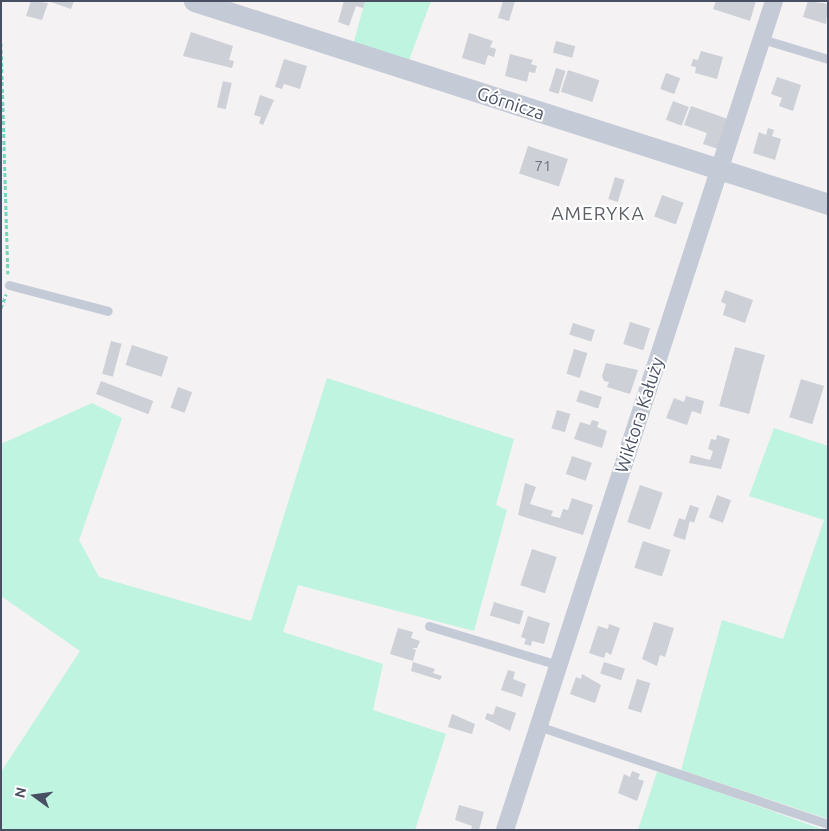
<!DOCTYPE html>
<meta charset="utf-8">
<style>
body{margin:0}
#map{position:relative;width:829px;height:831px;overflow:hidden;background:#f4f2f2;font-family:Ubuntu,sans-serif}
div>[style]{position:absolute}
.green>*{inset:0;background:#bef4e0}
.building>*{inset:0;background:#ced0d8;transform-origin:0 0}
.path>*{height:3px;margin-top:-1.5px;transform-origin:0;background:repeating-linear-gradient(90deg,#73d5bc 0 4px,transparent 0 6.5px)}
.service>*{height:9px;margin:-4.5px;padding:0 4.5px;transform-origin:4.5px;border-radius:4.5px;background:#c5cad7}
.minor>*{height:18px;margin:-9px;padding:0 9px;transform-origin:9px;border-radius:9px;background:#c5cad7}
.tertiary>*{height:21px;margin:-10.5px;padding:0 10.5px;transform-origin:10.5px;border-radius:10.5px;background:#c5cad7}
span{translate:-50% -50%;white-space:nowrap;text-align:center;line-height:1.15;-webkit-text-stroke:4px #fff;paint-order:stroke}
.number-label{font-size:15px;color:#6a6f80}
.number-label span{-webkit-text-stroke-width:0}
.street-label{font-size:18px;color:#484f62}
.neighbourhood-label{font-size:19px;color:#5e6068;letter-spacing:1px}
.frame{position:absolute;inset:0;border:2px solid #484f62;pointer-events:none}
.north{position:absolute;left:10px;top:771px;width:50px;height:50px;-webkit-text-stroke:4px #fff;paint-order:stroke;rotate:284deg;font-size:14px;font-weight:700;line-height:20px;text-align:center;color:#484f62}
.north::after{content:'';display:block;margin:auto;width:18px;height:22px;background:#484f62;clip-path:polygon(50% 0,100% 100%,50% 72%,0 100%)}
</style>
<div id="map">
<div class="green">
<i style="clip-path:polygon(365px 1px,431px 1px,409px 60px,353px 45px)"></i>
<i style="clip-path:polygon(327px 378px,514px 439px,496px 505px,507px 510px,474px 631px,298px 585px,283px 632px,383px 664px,373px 710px,446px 734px,415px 830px,1px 830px,1px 772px,80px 651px,1px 596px,1px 444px,92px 403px,122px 418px,79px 540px,99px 577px,251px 621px)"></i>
<i style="clip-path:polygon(774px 428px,828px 446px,828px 819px,681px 770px,722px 620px,783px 639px,824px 520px,749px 496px)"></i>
<i style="clip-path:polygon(657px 772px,680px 778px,824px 830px,638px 830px)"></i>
</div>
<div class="building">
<i style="clip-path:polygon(31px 1px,48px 3px,42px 20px,26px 16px)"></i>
<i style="clip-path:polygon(48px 1px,74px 1px,71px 9px)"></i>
<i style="clip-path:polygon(344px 1px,365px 2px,363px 8px,356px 6px,349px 26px,338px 22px)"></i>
<i style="clip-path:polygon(503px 1px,515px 1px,509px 21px,498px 18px)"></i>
<i style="clip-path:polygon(716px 1px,756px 1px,750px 21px,713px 9px)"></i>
<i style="clip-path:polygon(808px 1px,828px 4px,826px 24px,803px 17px)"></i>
<i style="clip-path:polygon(191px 32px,233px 46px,229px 60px,234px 61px,232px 68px,183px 56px)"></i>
<i style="clip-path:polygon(469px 33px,493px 41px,490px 47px,496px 49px,494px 57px,488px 55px,485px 65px,462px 58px)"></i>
<i style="left:556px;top:41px;width:20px;height:12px;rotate:15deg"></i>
<i style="clip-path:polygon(701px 51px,723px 57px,717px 79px,695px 73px,696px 67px,691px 66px,693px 59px,698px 60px)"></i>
<i style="clip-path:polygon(510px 54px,533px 60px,531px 64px,537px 66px,535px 73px,529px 72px,527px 82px,505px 76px)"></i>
<i style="clip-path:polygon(284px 59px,307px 66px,300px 89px,284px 84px,282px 89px,275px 87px)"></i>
<i style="left:556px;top:68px;width:10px;height:24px;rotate:17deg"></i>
<i style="left:568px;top:70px;width:33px;height:23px;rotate:18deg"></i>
<i style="left:666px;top:73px;width:15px;height:17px;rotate:20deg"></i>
<i style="clip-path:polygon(777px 77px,801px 85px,793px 111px,779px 106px,782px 98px,771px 94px)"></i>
<i style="left:223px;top:81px;width:9px;height:27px;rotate:13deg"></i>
<i style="clip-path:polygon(260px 95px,274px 100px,263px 125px,259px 123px,261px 117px,254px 115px)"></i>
<i style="left:673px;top:101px;width:17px;height:20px;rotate:21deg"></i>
<i style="clip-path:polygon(691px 106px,728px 119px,718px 149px,703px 144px,707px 133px,684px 125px)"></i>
<i style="clip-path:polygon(768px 128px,774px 130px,772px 136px,781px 139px,775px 160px,753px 153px,759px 132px,766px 135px)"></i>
<i style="left:528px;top:146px;width:42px;height:29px;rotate:18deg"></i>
<i style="left:615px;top:177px;width:10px;height:23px;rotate:17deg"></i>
<i style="left:662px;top:195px;width:23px;height:23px;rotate:20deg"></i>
<i style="clip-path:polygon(725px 290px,753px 300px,745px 323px,723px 315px,726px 304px,721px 302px)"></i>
<i style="left:630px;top:322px;width:21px;height:23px;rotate:17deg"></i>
<i style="left:573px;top:323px;width:23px;height:12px;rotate:18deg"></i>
<i style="left:111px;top:341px;width:11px;height:34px;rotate:15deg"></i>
<i style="left:132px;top:345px;width:38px;height:21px;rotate:18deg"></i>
<i style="left:735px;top:347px;width:31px;height:61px;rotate:15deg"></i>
<i style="left:574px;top:349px;width:14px;height:26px;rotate:17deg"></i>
<i style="clip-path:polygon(606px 363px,638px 370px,630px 394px,607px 387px,609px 382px,604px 381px,602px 376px)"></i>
<i style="left:801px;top:379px;width:24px;height:40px;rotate:17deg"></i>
<i style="left:101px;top:381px;width:56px;height:14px;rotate:21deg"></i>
<i style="left:178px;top:387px;width:15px;height:22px;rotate:20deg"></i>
<i style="left:580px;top:390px;width:23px;height:12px;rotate:18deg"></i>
<i style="clip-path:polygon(686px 396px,704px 401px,701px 414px,692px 411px,687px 425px,666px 418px,674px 398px,684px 402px)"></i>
<i style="left:557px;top:410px;width:14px;height:19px;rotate:17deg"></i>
<i style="clip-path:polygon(592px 420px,599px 422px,597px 427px,607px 431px,602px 448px,574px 439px,580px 422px,590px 425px)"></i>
<i style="clip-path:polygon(717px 435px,730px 439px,721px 469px,689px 463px,691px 455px,710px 460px,713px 451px,708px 449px,711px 439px,716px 440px)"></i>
<i style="left:572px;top:456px;width:21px;height:19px;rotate:19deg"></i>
<i style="clip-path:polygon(525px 483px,536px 487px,530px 504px,553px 511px,551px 516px,560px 518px,563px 509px,568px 510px,572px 498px,593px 505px,583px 535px,518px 515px)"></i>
<i style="left:640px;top:485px;width:24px;height:39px;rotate:19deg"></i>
<i style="left:717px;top:495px;width:15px;height:24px;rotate:20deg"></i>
<i style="clip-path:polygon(690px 505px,699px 508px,694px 523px,690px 521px,685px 540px,673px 536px,679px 518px,685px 520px)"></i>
<i style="left:643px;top:541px;width:29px;height:28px;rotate:18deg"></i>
<i style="left:532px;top:549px;width:26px;height:38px;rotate:18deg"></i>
<i style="left:494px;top:602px;width:31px;height:14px;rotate:17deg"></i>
<i style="clip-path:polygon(528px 616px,550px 623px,544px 644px,532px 641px,531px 646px,524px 644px,526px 639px,521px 637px)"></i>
<i style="clip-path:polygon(654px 622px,674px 628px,665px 657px,660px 655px,657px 666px,642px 659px)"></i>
<i style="clip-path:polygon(609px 624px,620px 628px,611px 655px,606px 652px,604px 658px,589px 653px,598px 626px,608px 629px)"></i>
<i style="clip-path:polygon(398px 628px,413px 632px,411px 638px,420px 641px,417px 648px,412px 648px,416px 650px,413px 661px,390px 654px)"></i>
<i style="clip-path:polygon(413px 662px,435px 669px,433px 673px,442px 676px,440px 680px,411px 671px)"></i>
<i style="left:604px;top:662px;width:22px;height:12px;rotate:18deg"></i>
<i style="clip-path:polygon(508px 670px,515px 672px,513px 679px,526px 684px,522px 697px,501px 690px)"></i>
<i style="clip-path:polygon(582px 674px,601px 685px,595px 703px,570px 694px,576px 677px,581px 679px)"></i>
<i style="left:637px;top:679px;width:14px;height:31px;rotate:17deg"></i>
<i style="clip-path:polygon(496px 706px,516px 713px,510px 731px,485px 719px,487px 713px,493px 715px)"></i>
<i style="clip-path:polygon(452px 714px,475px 724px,472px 734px,448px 727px)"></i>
<i style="clip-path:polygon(632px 771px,640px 774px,638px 779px,644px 781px,637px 801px,618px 793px,624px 774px,630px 777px)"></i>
<i style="clip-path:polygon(459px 805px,484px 812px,479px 830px,471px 830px,472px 826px,455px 820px)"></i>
</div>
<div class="path">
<i style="left:1px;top:43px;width:231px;rotate:88.3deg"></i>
<i style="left:1px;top:308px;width:15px;rotate:-70deg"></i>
</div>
<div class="service">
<i style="left:762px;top:39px;width:69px;rotate:16.9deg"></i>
<i style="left:9px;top:285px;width:102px;rotate:14.7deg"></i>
<i style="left:429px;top:626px;width:135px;rotate:16.8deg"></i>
<i style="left:538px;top:726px;width:306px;rotate:18.7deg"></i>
</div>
<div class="minor">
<i style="left:505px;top:830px;width:872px;rotate:-72.02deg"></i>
</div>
<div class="tertiary">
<i style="left:194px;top:1px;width:666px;rotate:17.75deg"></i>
</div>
<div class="number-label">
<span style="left:543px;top:166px">71</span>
</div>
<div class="street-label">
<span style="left:511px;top:103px;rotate:18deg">Górnicza</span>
<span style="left:639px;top:415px;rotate:-72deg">Wiktora Kałuży</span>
</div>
<div class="neighbourhood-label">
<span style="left:598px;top:214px">AMERYKA</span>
</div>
<div class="frame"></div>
<div class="north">N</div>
</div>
